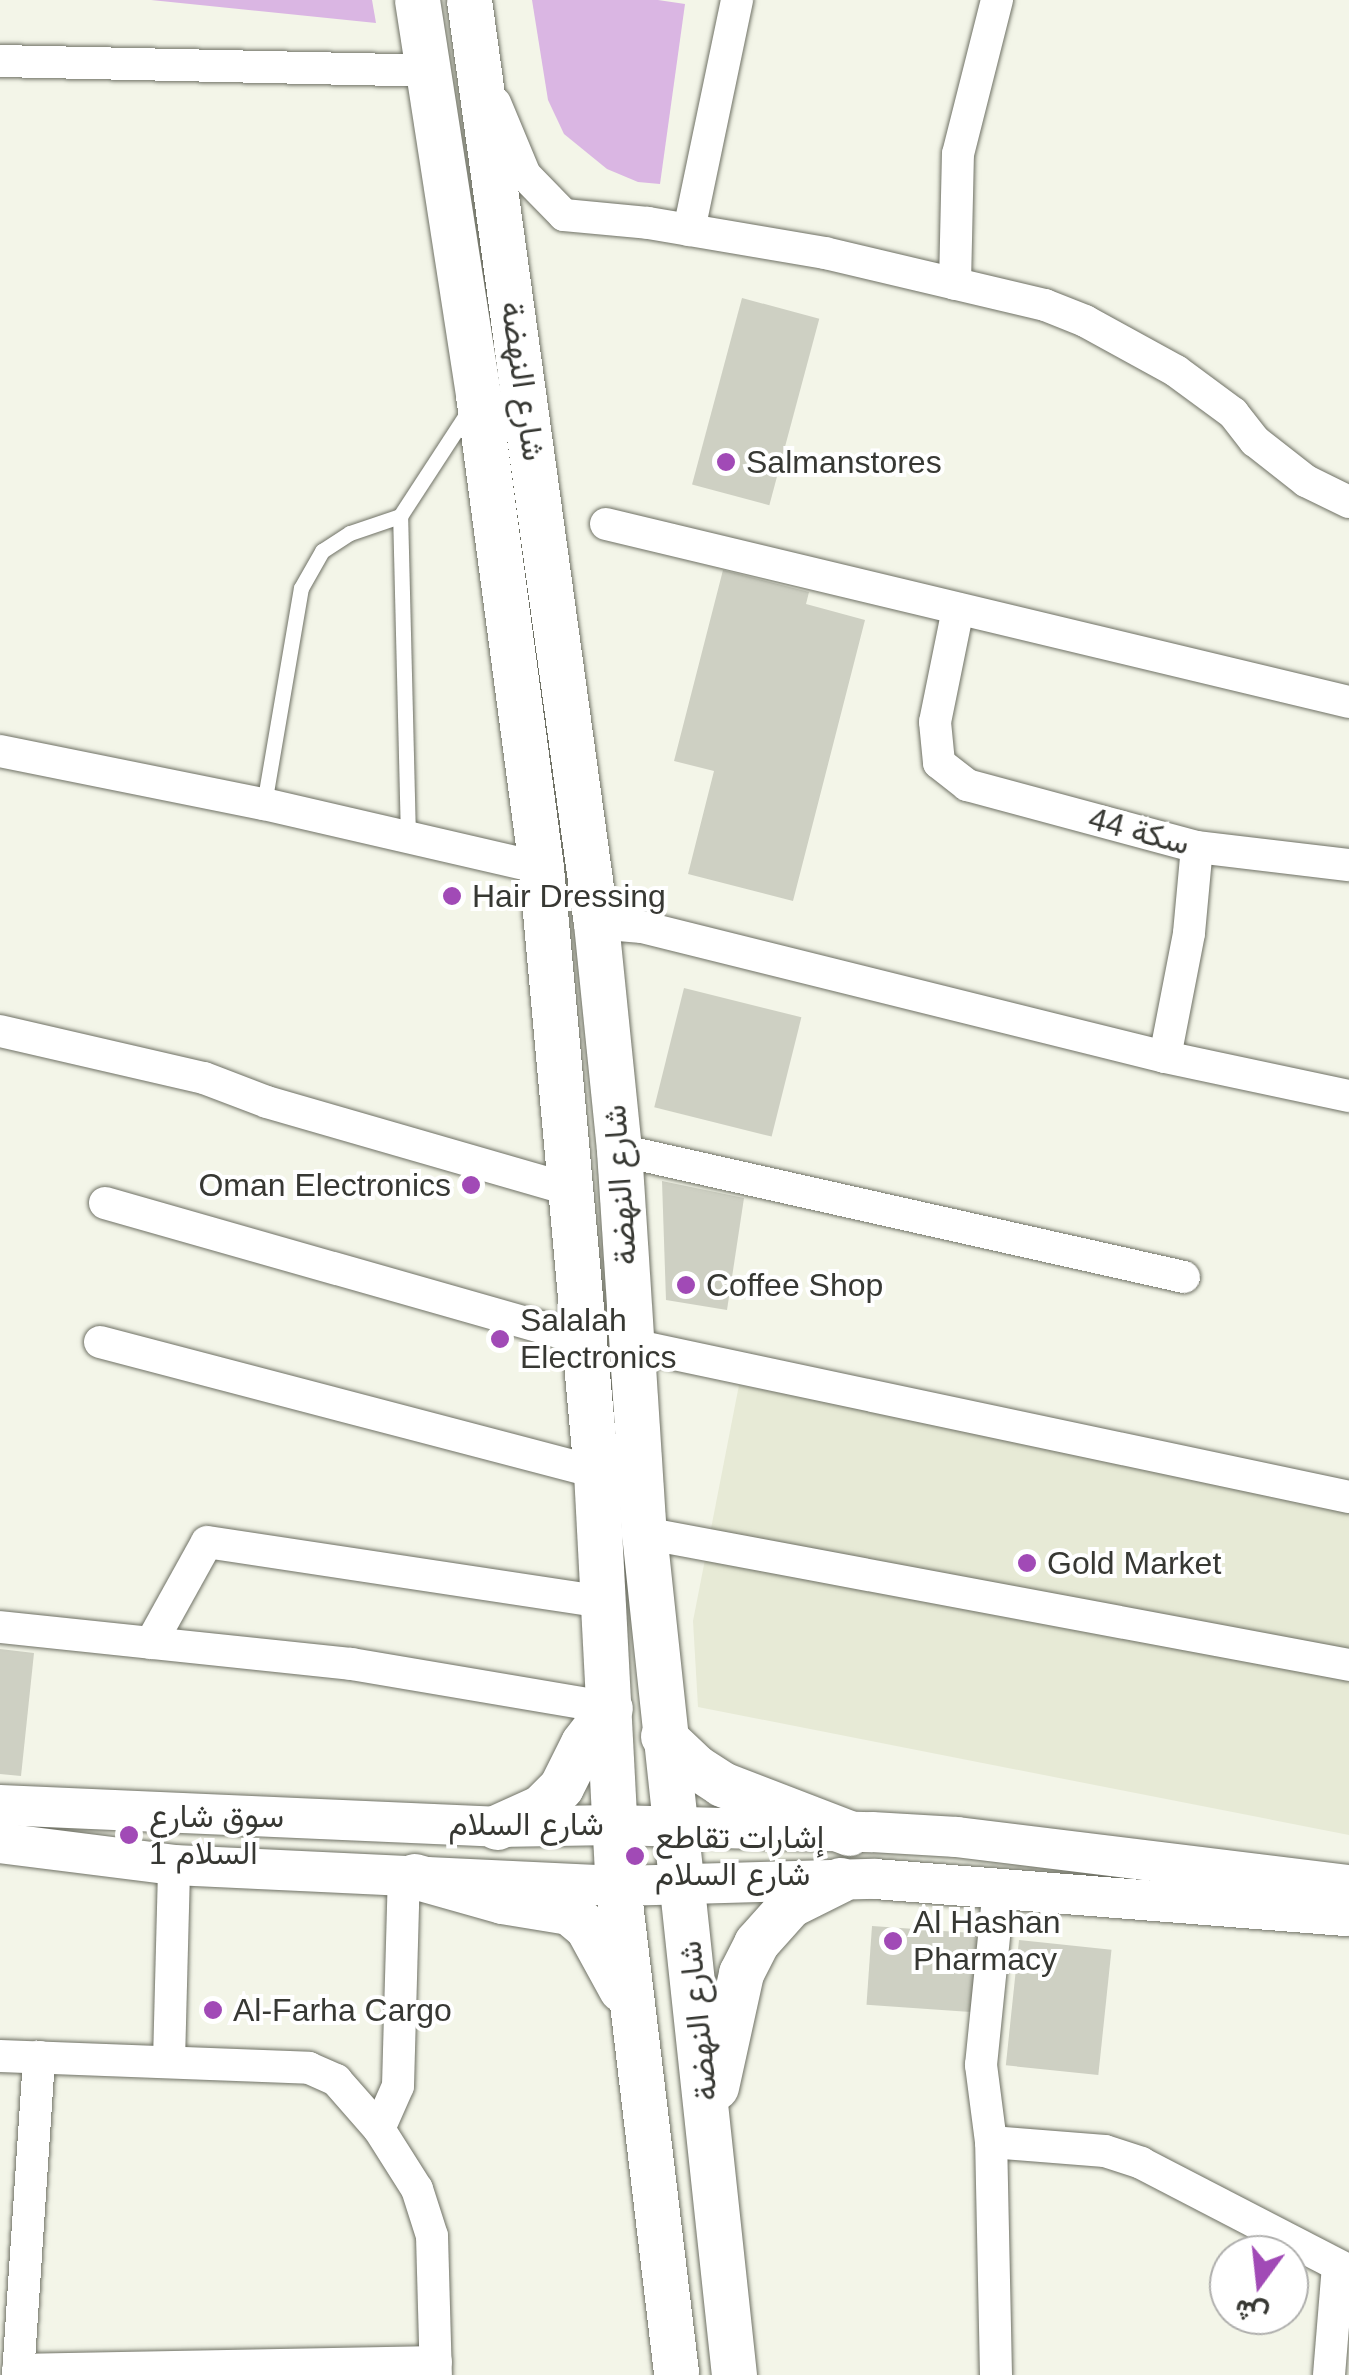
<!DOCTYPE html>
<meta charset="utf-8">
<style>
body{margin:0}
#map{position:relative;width:1349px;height:2375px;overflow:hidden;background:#f3f5e8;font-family:Helvetica,Vazirmatn,sans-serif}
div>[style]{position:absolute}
.built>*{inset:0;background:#e7ead6}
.green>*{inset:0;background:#dab6e3}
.building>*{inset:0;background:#ced0c3;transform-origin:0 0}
.roads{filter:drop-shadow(0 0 2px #6f7165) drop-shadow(0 0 2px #6f7165)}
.service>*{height:15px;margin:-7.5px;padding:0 7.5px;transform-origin:7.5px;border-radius:7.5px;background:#fff}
.minor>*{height:32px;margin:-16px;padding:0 16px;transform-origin:16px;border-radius:16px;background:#fff}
.tertiary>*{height:40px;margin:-20px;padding:0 20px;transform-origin:20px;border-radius:20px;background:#fff}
.secondary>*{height:45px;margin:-22.5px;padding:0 22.5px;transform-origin:22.5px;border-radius:22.5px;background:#fff}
.dots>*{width:28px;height:28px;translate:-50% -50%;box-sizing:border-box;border:5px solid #fff;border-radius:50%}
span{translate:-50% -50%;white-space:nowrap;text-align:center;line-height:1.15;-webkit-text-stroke:8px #fff;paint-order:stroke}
.street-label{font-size:32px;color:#373833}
.poi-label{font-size:32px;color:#373833}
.left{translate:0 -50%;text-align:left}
.right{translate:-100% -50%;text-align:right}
.north{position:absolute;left:1209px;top:2235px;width:100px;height:100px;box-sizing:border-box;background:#fff;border:2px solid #afafad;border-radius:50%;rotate:195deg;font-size:28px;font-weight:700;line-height:40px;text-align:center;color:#373833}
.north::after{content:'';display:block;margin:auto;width:35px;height:45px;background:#a14ab6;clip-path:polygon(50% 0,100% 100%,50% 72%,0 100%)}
</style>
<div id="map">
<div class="built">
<i style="clip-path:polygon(739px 1385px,1349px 1505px,1349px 1835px,698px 1707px,693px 1621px)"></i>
</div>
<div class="green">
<i style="clip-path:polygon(151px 0,372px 0,376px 23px)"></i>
<i style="clip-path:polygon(532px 0,658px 0,685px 4px,660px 184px,638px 182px,607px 169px,564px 134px,548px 100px)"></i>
</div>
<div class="building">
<i style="left:742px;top:298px;width:80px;height:193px;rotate:15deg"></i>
<i style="clip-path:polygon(723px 570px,809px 592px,806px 604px,865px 620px,793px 901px,688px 874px,714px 771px,674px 761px)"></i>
<i style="left:684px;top:988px;width:121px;height:123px;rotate:14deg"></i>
<i style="clip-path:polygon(662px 1181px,744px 1198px,727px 1310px,666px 1300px)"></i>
<i style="clip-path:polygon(0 1649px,34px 1653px,21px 1776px,0 1774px)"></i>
<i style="left:872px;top:1926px;width:115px;height:79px;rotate:4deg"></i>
<i style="left:1019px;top:1940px;width:93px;height:126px;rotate:6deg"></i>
</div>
<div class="roads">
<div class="service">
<i style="left:264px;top:804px;width:219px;rotate:-80.3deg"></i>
<i style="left:301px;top:588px;width:43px;rotate:-60.4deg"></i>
<i style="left:322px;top:551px;width:33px;rotate:-33deg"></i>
<i style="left:350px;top:533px;width:53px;rotate:-18.8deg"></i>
<i style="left:408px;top:838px;width:322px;rotate:-91.4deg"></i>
<i style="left:400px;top:516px;width:130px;rotate:-56.9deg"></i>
</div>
<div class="minor">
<i style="left:0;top:61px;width:427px;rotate:1.3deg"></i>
<i style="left:495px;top:103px;width:78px;rotate:67.4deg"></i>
<i style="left:525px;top:175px;width:56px;rotate:45.7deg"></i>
<i style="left:564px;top:215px;width:84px;rotate:5.4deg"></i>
<i style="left:648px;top:223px;width:180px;rotate:9.6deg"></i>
<i style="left:825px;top:253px;width:226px;rotate:13.3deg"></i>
<i style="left:1045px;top:305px;width:43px;rotate:21.8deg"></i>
<i style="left:1085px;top:321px;width:104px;rotate:28.8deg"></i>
<i style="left:1176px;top:371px;width:71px;rotate:36.4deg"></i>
<i style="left:1233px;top:413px;width:36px;rotate:52deg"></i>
<i style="left:1255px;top:441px;width:65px;rotate:38.1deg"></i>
<i style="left:1306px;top:481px;width:48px;rotate:26deg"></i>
<i style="left:689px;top:230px;width:235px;rotate:-78.2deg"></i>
<i style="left:955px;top:284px;width:130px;rotate:-88.7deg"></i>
<i style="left:958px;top:154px;width:159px;rotate:-75.8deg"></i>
<i style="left:606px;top:524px;width:764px;rotate:13.47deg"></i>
<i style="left:958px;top:609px;width:115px;rotate:101.5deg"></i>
<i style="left:935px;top:722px;width:41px;rotate:84.4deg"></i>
<i style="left:939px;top:763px;width:36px;rotate:38deg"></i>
<i style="left:967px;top:785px;width:238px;rotate:15.1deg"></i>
<i style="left:1197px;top:847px;width:153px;rotate:6.8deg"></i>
<i style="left:0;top:751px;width:269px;rotate:11.4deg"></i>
<i style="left:264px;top:804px;width:284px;rotate:13deg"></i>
<i style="left:596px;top:923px;width:46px;rotate:5deg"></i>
<i style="left:642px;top:927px;width:539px;rotate:13.96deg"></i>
<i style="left:1165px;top:1057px;width:188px;rotate:12deg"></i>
<i style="left:0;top:1031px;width:209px;rotate:13deg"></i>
<i style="left:204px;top:1078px;width:67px;rotate:20.9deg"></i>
<i style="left:267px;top:1102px;width:314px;rotate:16.1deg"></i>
<i style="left:1165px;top:1057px;width:126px;rotate:-79deg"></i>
<i style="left:1189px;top:933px;width:86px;rotate:-84.7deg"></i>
<i style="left:619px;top:1150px;width:579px;rotate:12.67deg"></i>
<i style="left:105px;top:1203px;width:500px;rotate:15.9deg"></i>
<i style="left:100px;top:1342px;width:513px;rotate:14.69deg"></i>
<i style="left:632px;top:1345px;width:733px;rotate:11.97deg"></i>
<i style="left:644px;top:1533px;width:717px;rotate:10.6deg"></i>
<i style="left:0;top:1627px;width:353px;rotate:6deg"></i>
<i style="left:351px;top:1664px;width:263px;rotate:9.6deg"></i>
<i style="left:151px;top:1643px;width:115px;rotate:-61deg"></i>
<i style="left:207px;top:1542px;width:401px;rotate:8.6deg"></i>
<i style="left:0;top:2056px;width:309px;rotate:2.2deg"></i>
<i style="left:309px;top:2068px;width:30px;rotate:24deg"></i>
<i style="left:336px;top:2080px;width:65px;rotate:48.7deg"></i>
<i style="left:379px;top:2129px;width:71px;rotate:57.7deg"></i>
<i style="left:417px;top:2189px;width:49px;rotate:72.3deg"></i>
<i style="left:432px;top:2236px;width:139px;rotate:88.4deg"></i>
<i style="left:169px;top:2061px;width:196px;rotate:-88.5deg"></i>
<i style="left:379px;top:2129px;width:47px;rotate:-66.2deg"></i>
<i style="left:398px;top:2086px;width:210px;rotate:-88.4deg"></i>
<i style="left:991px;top:2142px;width:114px;rotate:4.5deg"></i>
<i style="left:1105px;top:2151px;width:38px;rotate:18deg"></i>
<i style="left:1141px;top:2163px;width:234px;rotate:27.4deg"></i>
<i style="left:18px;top:2370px;width:418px;rotate:-1.1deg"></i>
<i style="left:18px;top:2375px;width:319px;rotate:-86.2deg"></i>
<i style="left:996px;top:2375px;width:233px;rotate:-91.2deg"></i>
<i style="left:991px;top:2142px;width:78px;rotate:-97.4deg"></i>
<i style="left:981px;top:2065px;width:177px;rotate:-84.2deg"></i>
<i style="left:1329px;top:2375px;width:109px;rotate:-85.3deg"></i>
</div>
<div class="tertiary">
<i style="left:0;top:1805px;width:497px;rotate:2.5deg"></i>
<i style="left:497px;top:1827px;width:118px;rotate:-1deg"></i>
<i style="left:615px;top:1825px;width:257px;rotate:1.6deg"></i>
<i style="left:872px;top:1832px;width:85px;rotate:3.4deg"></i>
<i style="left:957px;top:1837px;width:395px;rotate:7deg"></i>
<i style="left:0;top:1843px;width:175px;rotate:7.2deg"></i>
<i style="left:174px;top:1865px;width:444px;rotate:2.7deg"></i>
<i style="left:618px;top:1886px;width:257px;rotate:-1.6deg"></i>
<i style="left:875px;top:1879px;width:475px;rotate:4.5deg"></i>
</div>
<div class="secondary">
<i style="left:417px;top:0;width:400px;rotate:81.2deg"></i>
<i style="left:478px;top:395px;width:477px;rotate:82.4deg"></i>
<i style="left:541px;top:868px;width:606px;rotate:84.8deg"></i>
<i style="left:596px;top:1472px;width:415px;rotate:87deg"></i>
<i style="left:618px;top:1886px;width:492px;rotate:83.2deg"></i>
<i style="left:469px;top:0;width:932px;rotate:82.17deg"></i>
<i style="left:596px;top:923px;width:228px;rotate:84.2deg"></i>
<i style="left:619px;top:1150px;width:384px;rotate:86.3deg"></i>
<i style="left:644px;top:1533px;width:847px;rotate:83.9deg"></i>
<i style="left:663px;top:1736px;width:45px;rotate:43.2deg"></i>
<i style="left:696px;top:1767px;width:31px;rotate:33deg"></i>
<i style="left:722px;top:1784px;width:136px;rotate:21.1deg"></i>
<i style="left:497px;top:1827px;width:48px;rotate:-24.4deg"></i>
<i style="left:541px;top:1807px;width:28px;rotate:-45deg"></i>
<i style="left:561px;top:1787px;width:49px;rotate:-63.4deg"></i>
<i style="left:583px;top:1743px;width:44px;rotate:-52.4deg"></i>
<i style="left:414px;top:1876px;width:91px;rotate:15.9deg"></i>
<i style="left:502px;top:1901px;width:68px;rotate:9.3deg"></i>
<i style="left:569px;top:1912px;width:23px;rotate:40deg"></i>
<i style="left:587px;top:1927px;width:71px;rotate:61.3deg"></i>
<i style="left:716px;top:2087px;width:117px;rotate:-77.6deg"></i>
<i style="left:741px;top:1973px;width:34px;rotate:-63deg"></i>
<i style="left:756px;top:1943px;width:51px;rotate:-48.2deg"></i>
<i style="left:790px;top:1905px;width:56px;rotate:-26.6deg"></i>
</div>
</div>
<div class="dots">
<i style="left:726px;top:462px;background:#a14ab6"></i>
<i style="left:452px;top:896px;background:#a14ab6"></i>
<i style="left:471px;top:1185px;background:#a14ab6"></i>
<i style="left:686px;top:1285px;background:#a14ab6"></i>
<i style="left:500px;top:1339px;background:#a14ab6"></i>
<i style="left:1027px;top:1563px;background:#a14ab6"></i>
<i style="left:129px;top:1835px;background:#a14ab6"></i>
<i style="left:635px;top:1856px;background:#a14ab6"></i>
<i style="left:893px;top:1941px;background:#a14ab6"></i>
<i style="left:213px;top:2010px;background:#a14ab6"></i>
</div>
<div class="street-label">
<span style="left:523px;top:381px;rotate:82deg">شارع النهضة</span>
<span style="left:1139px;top:831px;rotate:15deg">سكة 44</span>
<span style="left:620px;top:1185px;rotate:-94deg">شارع النهضة</span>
<span style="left:526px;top:1824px">شارع السلام</span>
<span style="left:698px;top:2021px;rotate:-96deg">شارع النهضة</span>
</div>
<div class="poi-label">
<span class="left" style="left:746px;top:462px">Salmanstores</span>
<span class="left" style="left:472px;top:896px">Hair Dressing</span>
<span class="right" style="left:451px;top:1185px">Oman Electronics</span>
<span class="left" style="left:706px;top:1285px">Coffee Shop</span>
<span class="left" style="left:520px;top:1339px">Salalah<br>Electronics</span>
<span class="left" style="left:1047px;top:1563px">Gold Market</span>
<span class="left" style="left:149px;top:1835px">سوق شارع<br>السلام 1</span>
<span class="left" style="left:655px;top:1856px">إشارات تقاطع<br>شارع السلام</span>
<span class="left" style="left:913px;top:1941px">Al Hashan<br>Pharmacy</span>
<span class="left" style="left:233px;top:2010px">Al-Farha Cargo</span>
</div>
<div class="north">ش</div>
</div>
